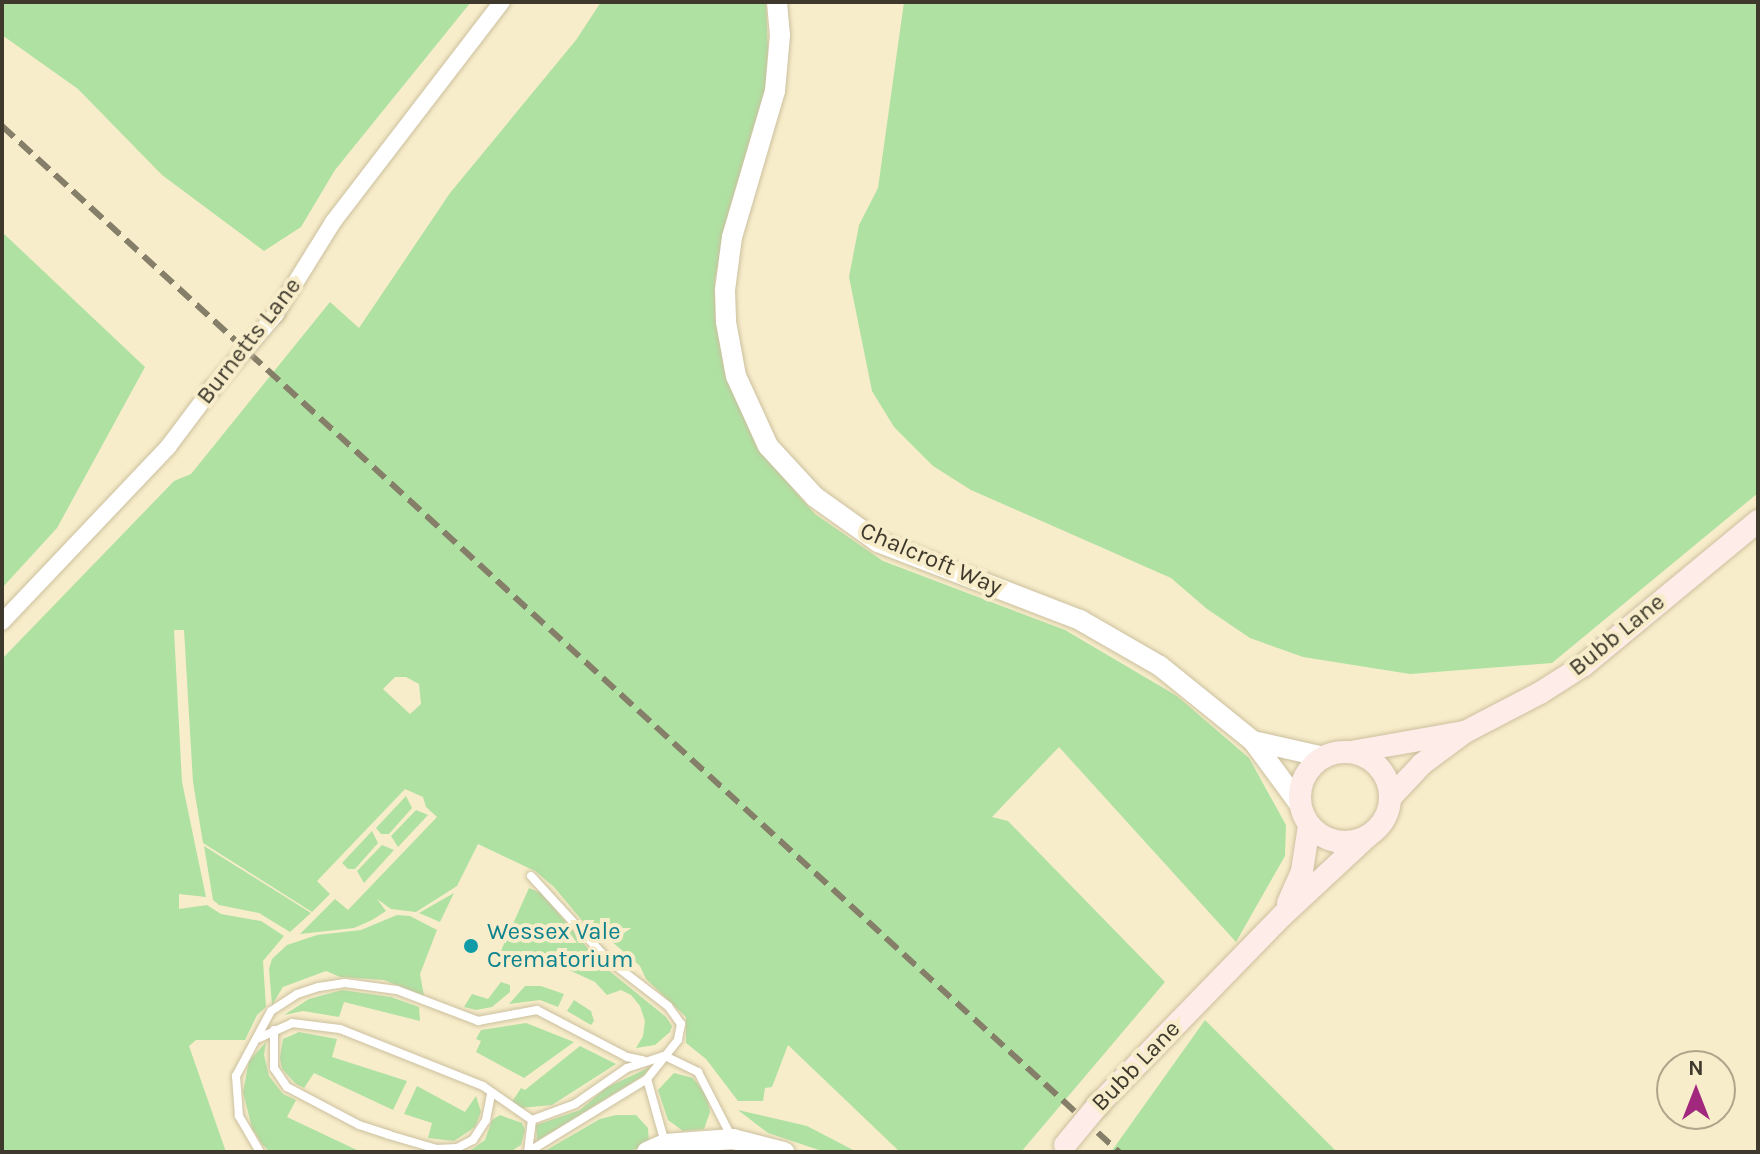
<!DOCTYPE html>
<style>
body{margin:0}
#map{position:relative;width:1760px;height:1154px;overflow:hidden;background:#f8edca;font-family:Karla,sans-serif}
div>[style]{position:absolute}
.green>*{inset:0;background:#afe1a3}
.roads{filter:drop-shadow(0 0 2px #cbc09f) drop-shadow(0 0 2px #cbc09f)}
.service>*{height:8px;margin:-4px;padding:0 4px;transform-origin:4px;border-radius:4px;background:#fff}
.minor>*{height:16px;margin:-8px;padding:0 8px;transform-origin:8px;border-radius:8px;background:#fff}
.tertiary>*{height:20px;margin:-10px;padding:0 10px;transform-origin:10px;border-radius:10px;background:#fff}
.secondary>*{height:22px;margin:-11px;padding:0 11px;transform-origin:11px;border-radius:11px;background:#feece9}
.secondary>.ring{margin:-11px;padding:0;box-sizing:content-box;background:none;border:22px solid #feece9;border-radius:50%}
.rail>*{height:6px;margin-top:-3px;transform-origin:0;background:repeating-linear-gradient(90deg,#857e69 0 16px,transparent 0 24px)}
.bridges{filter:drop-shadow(0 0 2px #cbc09f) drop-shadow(0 0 2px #cbc09f)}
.minor-bridge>*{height:16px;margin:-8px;padding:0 8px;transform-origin:8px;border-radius:8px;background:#fff}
.secondary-bridge>*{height:22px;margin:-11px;padding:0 11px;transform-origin:11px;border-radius:11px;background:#feece9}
.dots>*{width:22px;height:22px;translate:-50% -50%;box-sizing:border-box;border:4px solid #f8edca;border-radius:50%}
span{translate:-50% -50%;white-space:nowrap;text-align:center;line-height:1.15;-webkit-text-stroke:8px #f8edca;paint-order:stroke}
.street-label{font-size:24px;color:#3e392c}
.culture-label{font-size:24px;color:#0d838f}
.left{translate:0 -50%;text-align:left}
.frame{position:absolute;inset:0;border:4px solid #3e392c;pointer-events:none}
.north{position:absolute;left:1656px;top:1050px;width:80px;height:80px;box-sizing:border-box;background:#f8edca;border:2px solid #aea58b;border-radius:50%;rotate:0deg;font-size:22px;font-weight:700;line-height:32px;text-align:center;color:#3e392c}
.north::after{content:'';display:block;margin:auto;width:28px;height:36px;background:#a2287e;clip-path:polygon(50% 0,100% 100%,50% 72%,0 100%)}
</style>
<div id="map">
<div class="green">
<i style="clip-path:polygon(2px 2px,471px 2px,335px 170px,301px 227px,264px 251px,162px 175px,78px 89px,2px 35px)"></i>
<i style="clip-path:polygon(evenodd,601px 2px,766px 2px,768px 50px,765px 89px,727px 218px,715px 280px,715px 317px,725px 374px,757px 448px,815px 514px,883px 561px,1065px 630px,1177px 696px,1249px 758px,1286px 825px,1285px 856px,1236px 942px,1059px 747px,992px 817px,1008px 821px,1165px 982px,1021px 1152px,900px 1152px,788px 1045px,772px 1087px,765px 1088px,763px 1101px,738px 1101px,706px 1059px,686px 1043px,686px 1017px,646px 979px,640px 966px,610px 940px,595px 936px,554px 887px,535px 871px,478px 844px,457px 886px,416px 912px,391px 909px,377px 899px,386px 911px,372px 920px,354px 928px,300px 934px,335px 899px,348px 910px,437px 817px,426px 807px,423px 797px,405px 789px,317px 881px,330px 894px,312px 912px,203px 843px,193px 782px,184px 630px,174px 630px,182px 782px,206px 897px,179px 894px,179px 909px,207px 905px,221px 914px,261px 921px,284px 936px,263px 961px,266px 1007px,257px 1015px,245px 1040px,196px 1040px,189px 1046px,226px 1152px,2px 1152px,2px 659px,174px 481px,191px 474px,330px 302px,359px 328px,450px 193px,576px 40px,601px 2px,395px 677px,406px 677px,419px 684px,421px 704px,410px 714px,383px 689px,395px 677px)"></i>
<i style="clip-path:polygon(904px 2px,1758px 2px,1758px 493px,1552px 663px,1410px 674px,1303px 657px,1250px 638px,1207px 609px,1171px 578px,971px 490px,933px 466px,894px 427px,872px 391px,849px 277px,859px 225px,878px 188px)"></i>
<i style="clip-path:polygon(2px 232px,145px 367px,57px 528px,2px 588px)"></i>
<i style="clip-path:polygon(406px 796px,412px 808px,389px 834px,381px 834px,376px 828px)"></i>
<i style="clip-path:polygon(416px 810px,428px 815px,398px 847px,391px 836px)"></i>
<i style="clip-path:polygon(372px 831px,378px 843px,355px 869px,348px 869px,342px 863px)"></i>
<i style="clip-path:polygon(382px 845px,394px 850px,364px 883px,357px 871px)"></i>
<i style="clip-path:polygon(204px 846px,311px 913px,290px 932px,259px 913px,219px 905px,213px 900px)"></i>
<i style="clip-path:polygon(529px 888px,541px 893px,602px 965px,666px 1017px,672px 1026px,670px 1032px,655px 1045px,636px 1048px,643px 1036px,645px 1021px,640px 1006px,631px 995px,621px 990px,607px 995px,595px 982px,569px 970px,519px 963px,499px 955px)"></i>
<i style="clip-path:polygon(454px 893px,440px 922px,419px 913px)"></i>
<i style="clip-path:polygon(397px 915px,410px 916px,437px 930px,420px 974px,424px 996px,384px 980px,340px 977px,326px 971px,283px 987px,272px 1005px,269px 969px,272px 959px,287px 945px,317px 935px,361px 930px)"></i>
<i style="clip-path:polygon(501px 982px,510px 985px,510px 992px,492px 1007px,476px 1010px,464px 1007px,472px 994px,488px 999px)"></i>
<i style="clip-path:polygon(525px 986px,541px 986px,564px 994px,558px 1007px,540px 1000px,509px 1004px)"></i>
<i style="clip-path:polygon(342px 990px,391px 997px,419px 1007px,420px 1021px,344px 1002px,339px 1017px,303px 1011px,284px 1015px,309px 999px)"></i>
<i style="clip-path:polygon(574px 1000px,591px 1011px,594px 1021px,591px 1025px,567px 1011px)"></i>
<i style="clip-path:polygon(1205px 1020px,1337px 1152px,1111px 1152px)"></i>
<i style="clip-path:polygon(526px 1023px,574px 1042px,524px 1078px,476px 1052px,481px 1041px,476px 1039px,481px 1030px)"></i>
<i style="clip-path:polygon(299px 1032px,337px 1039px,332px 1057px,407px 1081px,393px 1110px,314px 1073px,304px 1088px,296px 1084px,282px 1069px,280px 1058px,283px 1039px)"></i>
<i style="clip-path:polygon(266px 1042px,264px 1055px,269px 1076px,283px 1094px,296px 1100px,287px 1117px,361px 1152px,270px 1152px,262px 1144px,252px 1128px,243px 1092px,249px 1061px)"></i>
<i style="clip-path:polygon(580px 1046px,616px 1064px,552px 1105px,521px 1108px,512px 1102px,521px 1088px,525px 1090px)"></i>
<i style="clip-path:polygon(650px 1067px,644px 1075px,537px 1141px,536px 1125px,580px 1110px,606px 1088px)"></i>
<i style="clip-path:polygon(674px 1073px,693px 1078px,707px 1096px,710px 1112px,704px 1129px,683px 1131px,668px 1120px,658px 1090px)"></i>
<i style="clip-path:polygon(417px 1086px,465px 1112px,476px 1096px,481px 1112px,475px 1127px,454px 1141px,428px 1138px,432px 1123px,404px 1114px)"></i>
<i style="clip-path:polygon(738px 1110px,807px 1126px,857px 1152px,825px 1152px,768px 1133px)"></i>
<i style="clip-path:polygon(500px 1115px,522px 1123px,525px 1130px,521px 1145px,510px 1152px,468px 1152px,485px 1140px,492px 1120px)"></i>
<i style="clip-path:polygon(616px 1115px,636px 1115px,648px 1128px,649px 1143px,629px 1152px,543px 1152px,600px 1119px)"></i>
</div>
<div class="roads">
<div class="service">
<i style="left:531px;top:876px;width:113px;rotate:47.5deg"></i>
<i style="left:607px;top:959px;width:77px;rotate:37.6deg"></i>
<i style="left:668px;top:1006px;width:22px;rotate:54deg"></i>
<i style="left:681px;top:1024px;width:16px;rotate:101deg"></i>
<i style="left:678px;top:1040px;width:50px;rotate:128.5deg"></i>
<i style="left:274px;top:1030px;width:38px;rotate:90deg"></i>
<i style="left:274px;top:1068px;width:23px;rotate:56deg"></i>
<i style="left:287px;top:1087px;width:81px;rotate:27.8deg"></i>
<i style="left:359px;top:1125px;width:32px;rotate:18deg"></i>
<i style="left:389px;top:1135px;width:50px;rotate:16.3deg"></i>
<i style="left:437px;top:1149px;width:20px;rotate:-3deg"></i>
<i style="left:457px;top:1148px;width:18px;rotate:-27deg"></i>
<i style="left:473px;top:1140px;width:24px;rotate:-57deg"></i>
<i style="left:486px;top:1120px;width:25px;rotate:-79deg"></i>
<i style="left:259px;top:1038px;width:36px;rotate:-24deg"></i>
<i style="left:292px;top:1023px;width:48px;rotate:7.1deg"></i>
<i style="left:340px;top:1029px;width:154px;rotate:21.7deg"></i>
<i style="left:483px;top:1086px;width:60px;rotate:34.8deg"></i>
<i style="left:532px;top:1120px;width:46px;rotate:-20.4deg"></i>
<i style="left:575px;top:1104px;width:63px;rotate:-34.7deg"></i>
<i style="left:627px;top:1068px;width:40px;rotate:-18deg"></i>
<i style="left:665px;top:1056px;width:37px;rotate:26deg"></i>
<i style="left:698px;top:1072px;width:74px;rotate:62.7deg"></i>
<i style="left:260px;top:1152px;width:42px;rotate:-120.3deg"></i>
<i style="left:239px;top:1116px;width:40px;rotate:-94.3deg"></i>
<i style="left:236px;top:1076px;width:74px;rotate:-61.7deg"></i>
<i style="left:271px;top:1011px;width:31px;rotate:-33deg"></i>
<i style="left:297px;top:994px;width:23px;rotate:-18deg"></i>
<i style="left:319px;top:987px;width:26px;rotate:-9deg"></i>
<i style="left:345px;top:983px;width:52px;rotate:7.7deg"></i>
<i style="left:397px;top:990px;width:87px;rotate:20.9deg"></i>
<i style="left:478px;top:1021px;width:60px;rotate:-10.6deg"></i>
<i style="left:537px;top:1010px;width:102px;rotate:27.6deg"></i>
<i style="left:627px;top:1057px;width:16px;rotate:11deg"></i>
<i style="left:528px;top:1152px;width:140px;rotate:-31.5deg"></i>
<i style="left:647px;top:1079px;width:66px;rotate:74.3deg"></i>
<i style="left:528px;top:1152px;width:32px;rotate:-83deg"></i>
</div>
<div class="minor">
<i style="left:276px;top:314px;width:108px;rotate:-58.2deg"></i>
<i style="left:333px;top:222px;width:277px;rotate:-52.5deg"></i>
<i style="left:2px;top:622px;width:241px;rotate:-46.5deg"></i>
<i style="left:168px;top:447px;width:71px;rotate:-53deg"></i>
</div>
<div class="tertiary">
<i style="left:777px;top:2px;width:33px;rotate:85deg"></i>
<i style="left:780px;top:35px;width:56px;rotate:95.1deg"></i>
<i style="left:775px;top:91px;width:152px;rotate:106.4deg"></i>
<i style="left:732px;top:237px;width:53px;rotate:97.5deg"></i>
<i style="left:725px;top:290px;width:32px;rotate:88deg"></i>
<i style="left:726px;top:322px;width:55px;rotate:79.5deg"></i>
<i style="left:736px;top:376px;width:77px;rotate:65.4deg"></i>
<i style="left:768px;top:446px;width:69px;rotate:47.3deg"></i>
<i style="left:815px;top:497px;width:77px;rotate:35.5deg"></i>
<i style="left:878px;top:542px;width:217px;rotate:21.1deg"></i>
<i style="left:1080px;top:620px;width:92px;rotate:29.9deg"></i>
<i style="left:1160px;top:666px;width:119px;rotate:38.9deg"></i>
<i style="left:1253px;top:741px;width:79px;rotate:53.7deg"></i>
<i style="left:1253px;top:741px;width:73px;rotate:12.7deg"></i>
<i style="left:647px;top:1152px;width:20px;rotate:-24deg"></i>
<i style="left:665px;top:1144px;width:68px;rotate:-4.2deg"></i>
<i style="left:733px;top:1139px;width:53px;rotate:14.3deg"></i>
</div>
<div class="secondary">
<i class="ring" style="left:1300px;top:752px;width:68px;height:68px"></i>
<i style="left:1351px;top:752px;width:116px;rotate:-10deg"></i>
<i style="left:1465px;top:732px;width:85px;rotate:-27.5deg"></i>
<i style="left:1540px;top:693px;width:52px;rotate:-32.5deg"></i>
<i style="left:1584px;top:665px;width:226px;rotate:-39.6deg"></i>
<i style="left:1391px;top:797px;width:45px;rotate:-46.8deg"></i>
<i style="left:1422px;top:764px;width:49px;rotate:-36.6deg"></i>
<i style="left:1288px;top:903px;width:35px;rotate:-66deg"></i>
<i style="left:1302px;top:871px;width:46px;rotate:-81.2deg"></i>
<i style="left:1098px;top:1105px;width:265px;rotate:-45.8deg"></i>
<i style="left:1283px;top:915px;width:116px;rotate:-42.9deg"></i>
</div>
</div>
<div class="rail">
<i style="left:2px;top:126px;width:1517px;rotate:42.57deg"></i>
</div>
<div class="bridges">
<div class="minor-bridge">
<i style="left:211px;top:390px;width:100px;rotate:-49.5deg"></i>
</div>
<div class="secondary-bridge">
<i style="left:1065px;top:1145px;width:52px;rotate:-50.5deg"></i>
</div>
</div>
<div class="dots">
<i style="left:471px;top:946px;background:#0f9aa8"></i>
</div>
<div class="street-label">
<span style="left:249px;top:341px;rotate:-52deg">Burnetts Lane</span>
<span style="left:931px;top:559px;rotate:23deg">Chalcroft Way</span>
<span style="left:1617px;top:635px;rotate:-39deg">Bubb Lane</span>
<span style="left:1136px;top:1066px;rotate:-46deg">Bubb Lane</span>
</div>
<div class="culture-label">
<span class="left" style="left:487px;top:946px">Wessex Vale<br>Crematorium</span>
</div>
<div class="frame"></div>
<div class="north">N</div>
</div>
